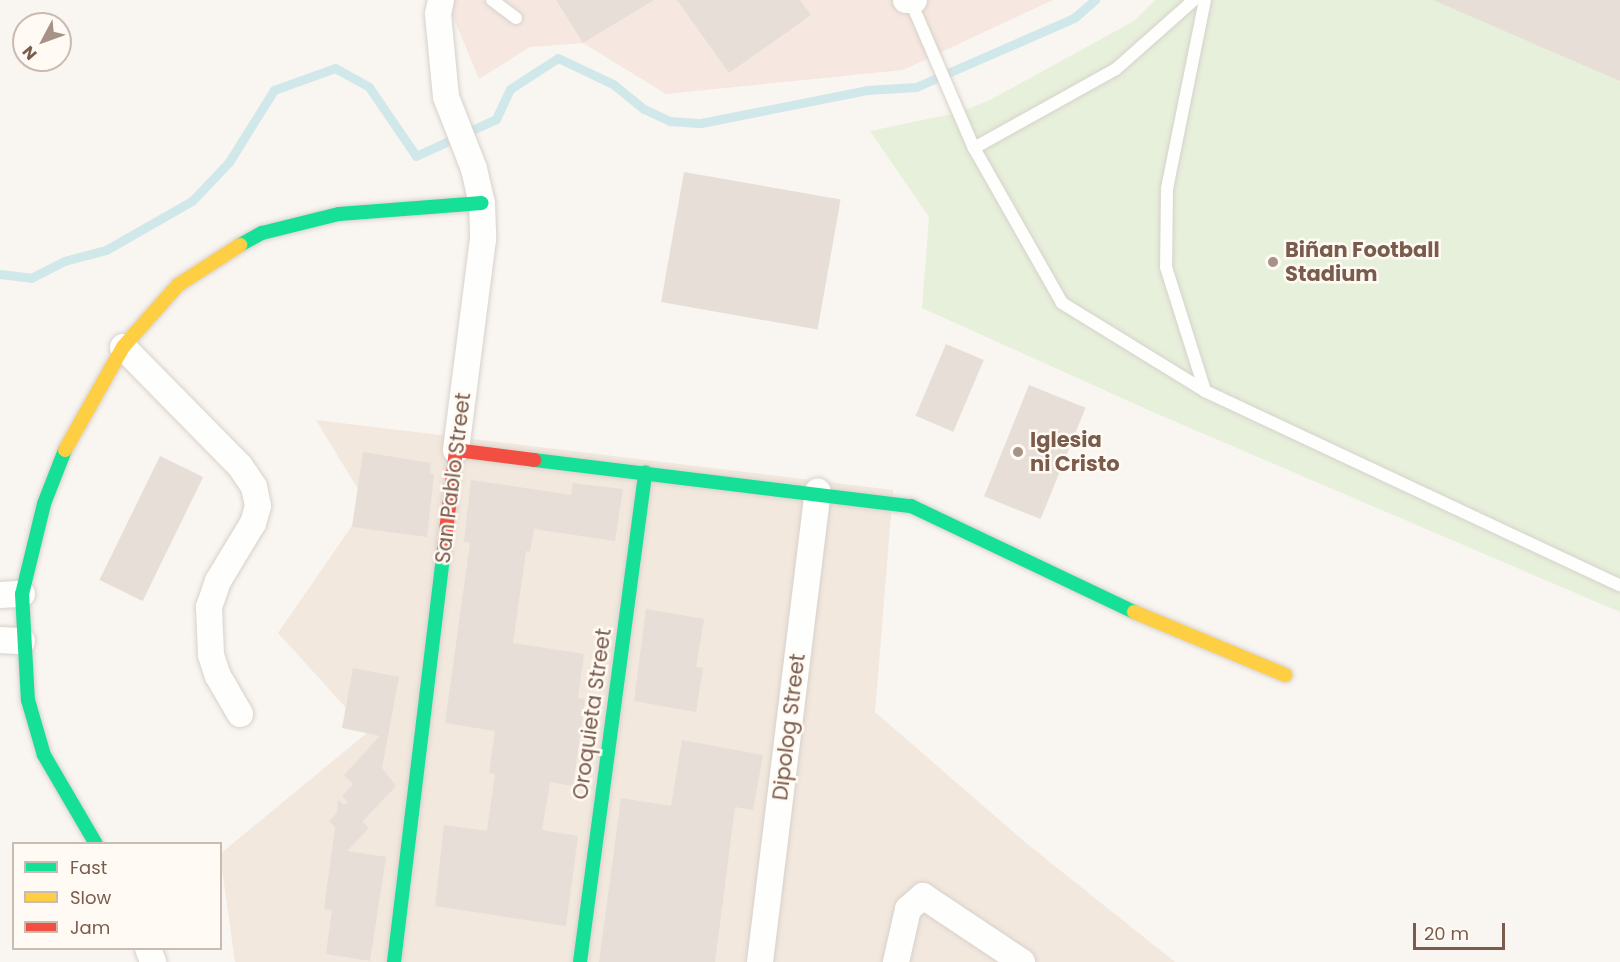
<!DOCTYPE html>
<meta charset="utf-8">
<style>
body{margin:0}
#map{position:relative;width:1620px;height:962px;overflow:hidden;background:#f9f5f0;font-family:Poppins,sans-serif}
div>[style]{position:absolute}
.residential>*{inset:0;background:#f2e8de}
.commercial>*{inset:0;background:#f6e8e1}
.green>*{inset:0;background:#e7f0db}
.stream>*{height:9px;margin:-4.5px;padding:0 4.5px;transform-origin:4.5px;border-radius:4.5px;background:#d0e8ea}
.building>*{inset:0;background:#e6ded7;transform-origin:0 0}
.roads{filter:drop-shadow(0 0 2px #d7d1cb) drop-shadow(0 0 2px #d7d1cb)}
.lane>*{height:12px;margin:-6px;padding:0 6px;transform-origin:6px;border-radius:6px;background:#fefefd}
.street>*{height:26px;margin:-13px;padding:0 13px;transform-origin:13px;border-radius:13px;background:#fefefd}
.fast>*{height:14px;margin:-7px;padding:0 7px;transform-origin:7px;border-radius:7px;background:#16e098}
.slow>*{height:14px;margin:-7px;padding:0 7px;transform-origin:7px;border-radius:7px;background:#ffcf43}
.jam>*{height:14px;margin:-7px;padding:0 7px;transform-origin:7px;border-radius:7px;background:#f24e42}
.dots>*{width:16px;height:16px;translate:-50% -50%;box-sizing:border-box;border:3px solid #fffaf3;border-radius:50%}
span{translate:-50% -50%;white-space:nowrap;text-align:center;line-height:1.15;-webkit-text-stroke:5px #fffaf3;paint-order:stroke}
.poi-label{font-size:21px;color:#7a5c4d;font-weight:700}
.left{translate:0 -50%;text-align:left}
.street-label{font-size:21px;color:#7a5c4d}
.legend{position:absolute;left:12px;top:842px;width:210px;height:108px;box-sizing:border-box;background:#fffaf3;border:2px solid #cabbb1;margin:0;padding:8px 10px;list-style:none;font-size:18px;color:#7a5c4d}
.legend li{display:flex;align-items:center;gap:12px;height:30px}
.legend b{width:30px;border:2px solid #cabbb1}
.north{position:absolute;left:12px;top:12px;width:60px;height:60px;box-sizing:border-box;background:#fffaf3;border:2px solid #cabbb1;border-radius:50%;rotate:229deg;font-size:16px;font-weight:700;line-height:24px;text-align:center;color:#7a5c4d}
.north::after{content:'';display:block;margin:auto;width:21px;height:27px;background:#a69286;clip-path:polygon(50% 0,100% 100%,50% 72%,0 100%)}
.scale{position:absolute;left:1413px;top:923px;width:92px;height:27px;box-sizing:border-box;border:3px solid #7a5c4d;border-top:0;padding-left:8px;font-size:18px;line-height:21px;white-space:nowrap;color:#7a5c4d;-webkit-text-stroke:4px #fffaf3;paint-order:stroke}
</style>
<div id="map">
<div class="residential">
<i style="clip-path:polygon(316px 420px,893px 490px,875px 712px,1026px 843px,1175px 962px,235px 962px,220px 854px,368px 732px,278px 633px,367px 504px)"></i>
</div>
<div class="commercial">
<i style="clip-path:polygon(446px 0,1053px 0,903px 70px,666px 94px,583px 43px,530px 47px,479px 79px)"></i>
</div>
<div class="green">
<i style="clip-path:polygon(1155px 0,1620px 0,1620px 612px,1155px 413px,922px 308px,929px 217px,870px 131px,957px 113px,990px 100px,1134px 21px)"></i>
</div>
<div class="stream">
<i style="left:0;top:274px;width:31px;rotate:7deg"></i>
<i style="left:31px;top:278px;width:37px;rotate:-27deg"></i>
<i style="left:64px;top:261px;width:43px;rotate:-14.7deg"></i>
<i style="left:106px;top:250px;width:99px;rotate:-29.7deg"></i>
<i style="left:192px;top:201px;width:54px;rotate:-46.5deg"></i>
<i style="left:229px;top:162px;width:85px;rotate:-58deg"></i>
<i style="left:274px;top:90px;width:65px;rotate:-19.8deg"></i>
<i style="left:335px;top:68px;width:39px;rotate:29deg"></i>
<i style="left:369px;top:87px;width:83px;rotate:55.7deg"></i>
<i style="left:416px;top:156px;width:88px;rotate:-24.8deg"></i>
<i style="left:496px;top:119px;width:33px;rotate:-65deg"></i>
<i style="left:510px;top:89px;width:57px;rotate:-32.9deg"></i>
<i style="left:558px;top:58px;width:61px;rotate:25.3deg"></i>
<i style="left:613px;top:84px;width:40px;rotate:39deg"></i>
<i style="left:644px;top:109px;width:29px;rotate:25deg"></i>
<i style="left:670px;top:121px;width:31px;rotate:4deg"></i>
<i style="left:701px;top:123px;width:169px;rotate:-11.2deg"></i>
<i style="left:867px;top:90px;width:49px;rotate:-3.5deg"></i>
<i style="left:916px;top:87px;width:172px;rotate:-23.6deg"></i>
<i style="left:1074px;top:18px;width:28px;rotate:-41deg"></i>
</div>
<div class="building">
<i style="clip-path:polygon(556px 0,654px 0,583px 43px)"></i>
<i style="clip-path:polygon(677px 0,800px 0,811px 15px,729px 73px)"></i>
<i style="clip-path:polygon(1433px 0,1620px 0,1620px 81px)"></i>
<i style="left:684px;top:172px;width:159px;height:132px;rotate:10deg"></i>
<i style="left:946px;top:344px;width:41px;height:78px;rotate:23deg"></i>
<i style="left:1029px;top:385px;width:61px;height:120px;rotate:22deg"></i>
<i style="clip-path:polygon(363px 452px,431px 463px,430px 473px,434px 474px,427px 537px,352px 527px)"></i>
<i style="left:160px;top:456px;width:48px;height:138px;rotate:26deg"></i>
<i style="clip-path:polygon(471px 480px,571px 495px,573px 483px,623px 489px,615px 541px,534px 529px,530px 552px,526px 551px,513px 643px,584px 654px,578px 698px,585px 699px,573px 786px,550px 782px,542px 830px,578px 836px,566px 926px,435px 906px,444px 825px,487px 831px,495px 774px,489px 773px,495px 731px,445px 723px,470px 543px,464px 542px)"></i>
<i style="clip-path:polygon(646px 609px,704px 619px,696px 667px,703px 668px,696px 712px,634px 701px)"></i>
<i style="clip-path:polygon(353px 668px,399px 677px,382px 768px,396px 786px,362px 822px,369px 828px,347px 851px,386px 857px,370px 961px,326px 954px,332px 910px,324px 909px,335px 827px,329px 821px,337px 813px,338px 800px,344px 805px,348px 802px,342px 796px,353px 784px,344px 775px,380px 736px,342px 728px)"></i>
<i style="clip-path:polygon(682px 740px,763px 755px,753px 810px,735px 807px,715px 962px,599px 962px,621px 798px,671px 806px)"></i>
</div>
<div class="roads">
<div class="lane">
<i style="left:492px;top:0;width:30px;rotate:37deg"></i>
<i style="left:1205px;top:0;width:193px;rotate:101.4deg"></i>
<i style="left:1167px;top:189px;width:78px;rotate:90.7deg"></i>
<i style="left:1166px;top:267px;width:130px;rotate:72.5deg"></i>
<i style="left:911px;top:2px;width:159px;rotate:66.7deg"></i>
<i style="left:974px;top:148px;width:178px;rotate:60.4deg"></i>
<i style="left:1062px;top:303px;width:168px;rotate:31.6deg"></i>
<i style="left:1205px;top:391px;width:458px;rotate:25.1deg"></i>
<i style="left:974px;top:148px;width:162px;rotate:-29.1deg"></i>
<i style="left:1116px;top:69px;width:104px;rotate:-41.5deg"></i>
</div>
<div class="street">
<i style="left:441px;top:0;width:14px;rotate:102deg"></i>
<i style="left:438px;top:14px;width:83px;rotate:84.5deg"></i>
<i style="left:446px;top:97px;width:77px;rotate:68.7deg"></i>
<i style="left:474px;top:169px;width:35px;rotate:77deg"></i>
<i style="left:482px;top:203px;width:36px;rotate:88deg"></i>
<i style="left:483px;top:239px;width:213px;rotate:97.3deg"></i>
<i style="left:906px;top:0;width:8px"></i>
<i style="left:123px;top:347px;width:167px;rotate:45.5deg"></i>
<i style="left:240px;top:466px;width:25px;rotate:56deg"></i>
<i style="left:254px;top:487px;width:19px;rotate:78deg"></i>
<i style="left:258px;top:506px;width:18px;rotate:106deg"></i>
<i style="left:253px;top:523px;width:68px;rotate:121.1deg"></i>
<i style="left:218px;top:581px;width:28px;rotate:109deg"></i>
<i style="left:209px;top:607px;width:48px;rotate:87.6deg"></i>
<i style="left:211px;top:655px;width:22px;rotate:72deg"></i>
<i style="left:218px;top:676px;width:44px;rotate:59.9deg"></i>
<i style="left:0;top:595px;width:22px;rotate:-3deg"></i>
<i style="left:0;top:640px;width:22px;rotate:3deg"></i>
<i style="left:148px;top:948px;width:15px;rotate:70deg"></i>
<i style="left:760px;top:962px;width:474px;rotate:-83deg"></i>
<i style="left:896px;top:962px;width:54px;rotate:-77.2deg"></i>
<i style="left:908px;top:909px;width:20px;rotate:-41deg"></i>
<i style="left:923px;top:896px;width:119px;rotate:33.7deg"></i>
</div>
<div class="fast">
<i style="left:240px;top:245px;width:25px;rotate:-29deg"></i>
<i style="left:262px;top:233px;width:79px;rotate:-13.9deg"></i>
<i style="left:339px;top:214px;width:143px;rotate:-4.4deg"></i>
<i style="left:65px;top:450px;width:58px;rotate:111.3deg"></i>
<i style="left:44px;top:504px;width:93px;rotate:103.7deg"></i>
<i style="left:22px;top:594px;width:106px;rotate:86.8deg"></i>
<i style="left:28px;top:700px;width:57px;rotate:73.8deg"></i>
<i style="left:44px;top:755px;width:103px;rotate:59.7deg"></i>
<i style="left:534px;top:460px;width:380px;rotate:7deg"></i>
<i style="left:911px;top:506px;width:247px;rotate:25.4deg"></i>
<i style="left:394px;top:962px;width:418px;rotate:-83.1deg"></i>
<i style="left:580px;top:962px;width:494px;rotate:-82.4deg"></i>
</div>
<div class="slow">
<i style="left:65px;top:450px;width:118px;rotate:-60.6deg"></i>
<i style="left:123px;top:347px;width:83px;rotate:-48.4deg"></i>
<i style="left:178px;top:285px;width:74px;rotate:-32.8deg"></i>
<i style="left:1134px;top:612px;width:164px;rotate:22.6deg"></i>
</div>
<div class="jam">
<i style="left:444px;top:547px;width:98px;rotate:-82.9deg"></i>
<i style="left:456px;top:450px;width:79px;rotate:7.3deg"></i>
</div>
</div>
<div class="dots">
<i style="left:1273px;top:262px;background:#a69286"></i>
<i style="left:1018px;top:452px;background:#a69286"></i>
</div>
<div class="poi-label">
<span class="left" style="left:1285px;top:262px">Biñan Football<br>Stadium</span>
<span class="left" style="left:1030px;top:452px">Iglesia<br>ni Cristo</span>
</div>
<div class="street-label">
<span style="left:453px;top:478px;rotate:-83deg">San Pablo Street</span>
<span style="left:592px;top:714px;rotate:-82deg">Oroquieta Street</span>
<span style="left:789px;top:727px;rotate:-83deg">Dipolog Street</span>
</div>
<ul class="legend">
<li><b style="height:8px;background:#16e098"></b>Fast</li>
<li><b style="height:8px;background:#ffcf43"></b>Slow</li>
<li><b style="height:8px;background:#f24e42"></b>Jam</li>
</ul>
<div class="north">N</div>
<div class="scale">20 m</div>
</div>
